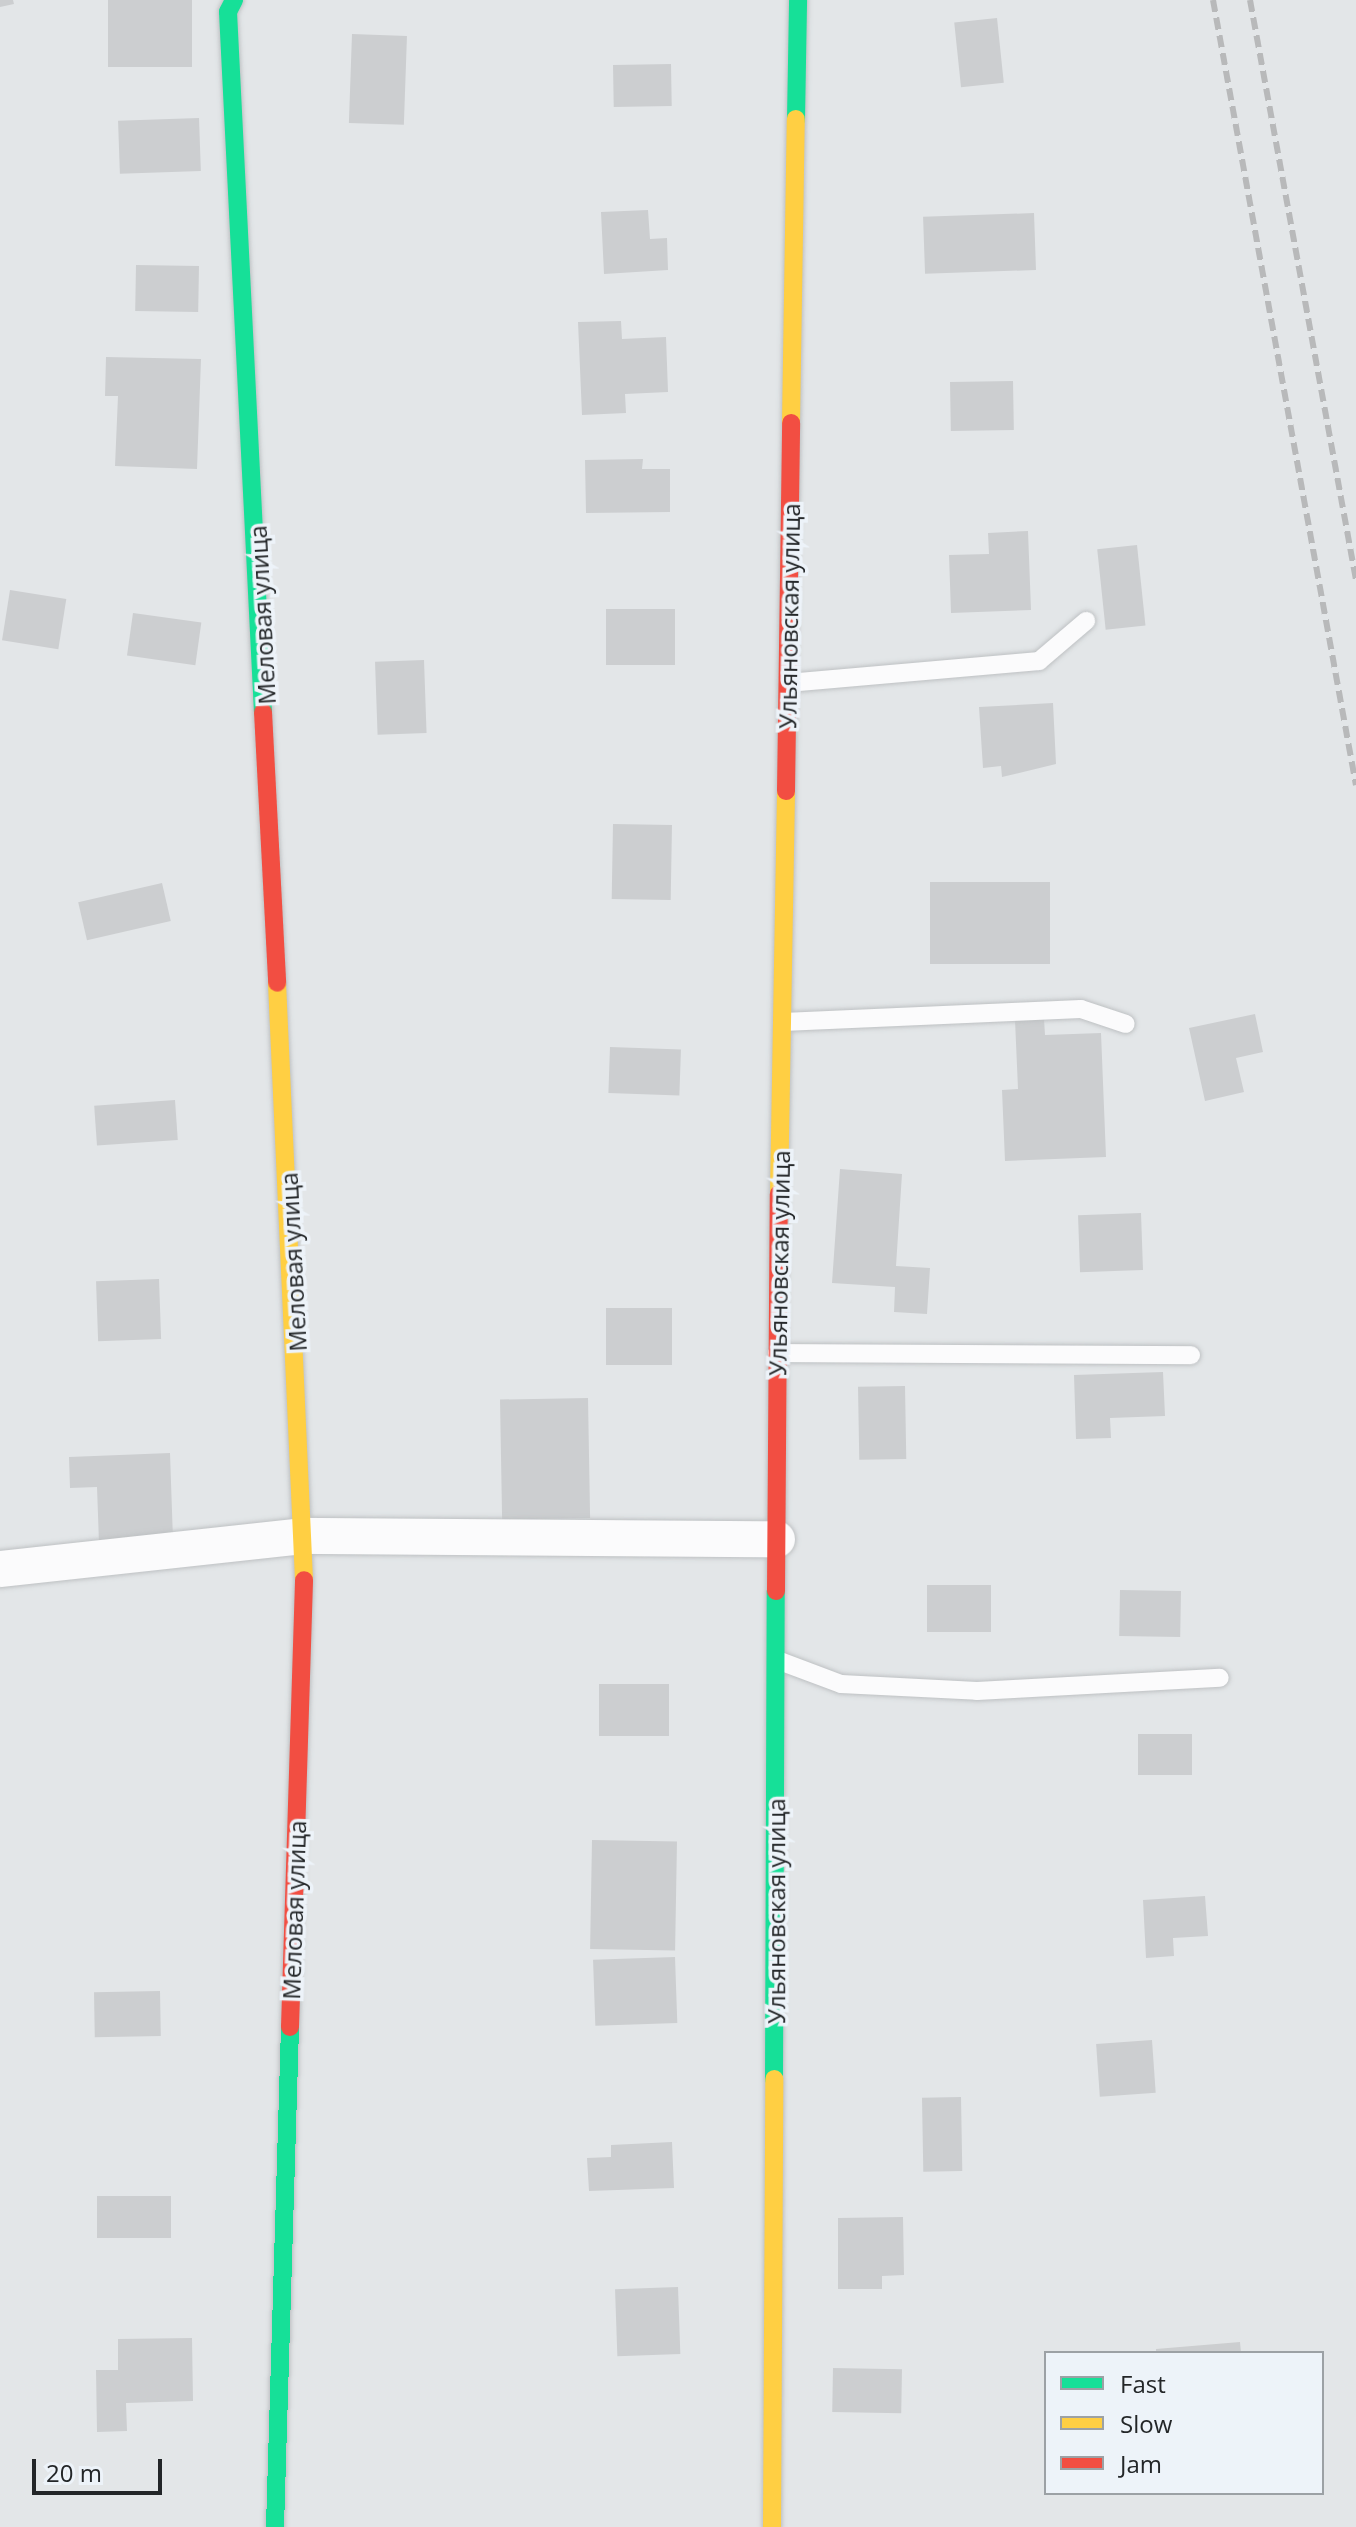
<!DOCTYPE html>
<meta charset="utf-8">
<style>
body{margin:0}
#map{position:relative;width:1356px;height:2527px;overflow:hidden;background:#e3e6e8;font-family:"Open Sans",sans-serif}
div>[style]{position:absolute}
.building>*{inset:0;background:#ccced0;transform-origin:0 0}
.roads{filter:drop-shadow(0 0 2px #bec1c3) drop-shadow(0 0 2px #bec1c3)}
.lane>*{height:18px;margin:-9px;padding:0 9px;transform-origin:9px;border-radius:9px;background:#fbfbfc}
.street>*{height:36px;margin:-18px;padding:0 18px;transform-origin:18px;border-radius:18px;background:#fbfbfc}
.fast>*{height:18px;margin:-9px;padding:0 9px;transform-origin:9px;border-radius:9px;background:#16e098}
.slow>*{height:18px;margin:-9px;padding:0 9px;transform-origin:9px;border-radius:9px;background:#ffcf43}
.jam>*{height:18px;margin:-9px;padding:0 9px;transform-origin:9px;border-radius:9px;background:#f24e42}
.rail>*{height:6px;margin-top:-3px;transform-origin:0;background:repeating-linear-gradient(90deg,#b8b9ba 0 12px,transparent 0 18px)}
span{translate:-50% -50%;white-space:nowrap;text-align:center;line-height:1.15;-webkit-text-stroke:7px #edf3f9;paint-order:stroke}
.street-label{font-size:24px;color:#232628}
.legend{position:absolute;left:1044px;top:2351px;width:280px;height:144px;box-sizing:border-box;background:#edf3f9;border:2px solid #9ca1a5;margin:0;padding:10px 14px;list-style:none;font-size:24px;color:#232628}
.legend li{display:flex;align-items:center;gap:16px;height:40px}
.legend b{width:40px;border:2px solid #9ca1a5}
.scale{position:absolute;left:32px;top:2459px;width:130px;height:36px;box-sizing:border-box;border:4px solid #232628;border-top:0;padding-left:10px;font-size:24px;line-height:28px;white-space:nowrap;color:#232628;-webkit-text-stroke:6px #edf3f9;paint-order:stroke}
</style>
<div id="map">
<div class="building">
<i style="clip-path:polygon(0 0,13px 0,14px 4px,0 7px)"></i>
<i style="left:108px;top:0;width:84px;height:67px"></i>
<i style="left:997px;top:18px;width:65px;height:43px;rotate:84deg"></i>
<i style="left:352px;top:34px;width:55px;height:89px;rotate:2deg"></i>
<i style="left:671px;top:64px;width:42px;height:58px;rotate:89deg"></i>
<i style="left:199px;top:118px;width:53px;height:81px;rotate:88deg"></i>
<i style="clip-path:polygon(648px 210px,650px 239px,667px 238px,668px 270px,604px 274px,601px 212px)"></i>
<i style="left:1034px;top:213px;width:57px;height:111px;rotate:88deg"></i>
<i style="left:136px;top:265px;width:63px;height:46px;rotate:1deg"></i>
<i style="clip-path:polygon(621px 321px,622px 339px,666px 337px,668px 392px,625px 394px,626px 413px,582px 415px,578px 322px)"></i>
<i style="clip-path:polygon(106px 357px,201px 359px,197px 469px,115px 466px,118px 396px,105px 396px)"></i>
<i style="left:1013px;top:381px;width:49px;height:63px;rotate:89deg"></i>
<i style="clip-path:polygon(643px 459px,642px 469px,670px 469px,670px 512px,586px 513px,585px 460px)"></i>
<i style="clip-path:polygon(1028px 531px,1031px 610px,951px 613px,949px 555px,989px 554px,988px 533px)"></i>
<i style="left:1137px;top:545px;width:81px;height:40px;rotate:84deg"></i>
<i style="left:10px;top:590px;width:57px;height:51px;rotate:9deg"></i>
<i style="left:606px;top:609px;width:69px;height:56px"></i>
<i style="left:133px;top:613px;width:69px;height:43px;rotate:8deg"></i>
<i style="left:424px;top:660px;width:73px;height:49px;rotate:88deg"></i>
<i style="clip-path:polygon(1053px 703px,1056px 764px,1002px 777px,1001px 766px,983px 768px,979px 707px)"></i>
<i style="left:613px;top:824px;width:59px;height:75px;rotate:1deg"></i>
<i style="left:1050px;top:882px;width:82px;height:120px;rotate:90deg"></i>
<i style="left:162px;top:883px;width:39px;height:86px;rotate:77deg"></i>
<i style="clip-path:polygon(1255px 1014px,1263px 1052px,1236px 1058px,1244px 1092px,1205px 1101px,1189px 1028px)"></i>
<i style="clip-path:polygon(1044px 1019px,1045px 1035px,1101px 1033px,1106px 1157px,1005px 1161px,1002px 1090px,1018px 1089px,1015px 1020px)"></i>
<i style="left:610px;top:1047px;width:71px;height:46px;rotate:2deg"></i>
<i style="left:175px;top:1100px;width:40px;height:81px;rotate:86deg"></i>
<i style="clip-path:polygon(840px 1169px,902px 1174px,896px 1266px,930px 1268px,927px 1314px,894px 1312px,895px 1287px,832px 1283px)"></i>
<i style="left:1141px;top:1213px;width:57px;height:63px;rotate:88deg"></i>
<i style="left:159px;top:1279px;width:60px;height:63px;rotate:88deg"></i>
<i style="left:606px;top:1308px;width:66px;height:57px"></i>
<i style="clip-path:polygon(1163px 1372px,1165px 1416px,1110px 1418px,1111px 1438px,1076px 1439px,1074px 1375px)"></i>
<i style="left:905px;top:1386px;width:73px;height:47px;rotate:89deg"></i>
<i style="left:588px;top:1398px;width:120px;height:88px;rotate:89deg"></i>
<i style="clip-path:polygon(170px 1453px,173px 1540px,99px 1543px,97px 1487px,70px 1488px,69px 1457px)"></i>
<i style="left:927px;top:1585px;width:64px;height:47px"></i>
<i style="left:1120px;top:1590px;width:61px;height:46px;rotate:1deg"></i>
<i style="left:599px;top:1684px;width:70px;height:52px"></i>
<i style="left:1138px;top:1734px;width:54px;height:41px"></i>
<i style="left:592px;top:1840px;width:85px;height:109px;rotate:1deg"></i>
<i style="clip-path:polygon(1205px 1896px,1208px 1936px,1173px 1938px,1174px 1956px,1146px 1958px,1143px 1900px)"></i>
<i style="left:675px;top:1957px;width:66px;height:82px;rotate:88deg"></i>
<i style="left:160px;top:1991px;width:45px;height:66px;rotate:89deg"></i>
<i style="left:1152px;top:2040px;width:53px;height:56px;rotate:86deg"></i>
<i style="left:961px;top:2097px;width:74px;height:39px;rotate:89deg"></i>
<i style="clip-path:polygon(672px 2142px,674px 2188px,589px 2191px,587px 2158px,611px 2157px,611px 2145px)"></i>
<i style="left:97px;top:2196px;width:74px;height:42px"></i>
<i style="clip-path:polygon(903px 2217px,904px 2275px,882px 2276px,882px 2289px,838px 2289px,838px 2218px)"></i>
<i style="left:678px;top:2287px;width:67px;height:63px;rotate:88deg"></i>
<i style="clip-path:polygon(192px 2338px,193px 2401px,126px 2403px,127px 2431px,97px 2432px,96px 2370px,118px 2370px,118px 2339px)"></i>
<i style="clip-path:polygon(1240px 2342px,1241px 2353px,1156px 2353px,1156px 2349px)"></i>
<i style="left:833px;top:2368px;width:69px;height:44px;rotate:1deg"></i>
</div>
<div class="roads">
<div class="lane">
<i style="left:788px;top:683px;width:252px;rotate:-5deg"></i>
<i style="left:1039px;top:661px;width:62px;rotate:-40.4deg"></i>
<i style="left:783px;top:1022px;width:298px;rotate:-2.5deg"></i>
<i style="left:1081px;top:1009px;width:47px;rotate:18.4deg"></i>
<i style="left:777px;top:1353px;width:414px;rotate:0.3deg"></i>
<i style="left:777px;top:1660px;width:68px;rotate:20.6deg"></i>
<i style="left:841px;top:1684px;width:136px;rotate:2.9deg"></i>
<i style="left:977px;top:1691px;width:243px;rotate:-3.1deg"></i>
</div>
<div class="street">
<i style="left:0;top:1569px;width:307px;rotate:-6.2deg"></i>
<i style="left:305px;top:1536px;width:472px;rotate:0.4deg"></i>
</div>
<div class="fast">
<i style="left:234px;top:0;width:13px;rotate:117deg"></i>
<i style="left:228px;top:12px;width:701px;rotate:87.14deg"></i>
<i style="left:796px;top:119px;width:119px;rotate:-89deg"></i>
<i style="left:774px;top:2079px;width:488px;rotate:-89.8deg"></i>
<i style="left:275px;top:2527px;width:500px;rotate:-88.28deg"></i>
</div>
<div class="slow">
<i style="left:791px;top:423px;width:304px;rotate:-89.1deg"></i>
<i style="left:277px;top:983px;width:598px;rotate:87.41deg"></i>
<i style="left:779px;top:1194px;width:403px;rotate:-89deg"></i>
<i style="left:772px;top:2527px;width:448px;rotate:-89.7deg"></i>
</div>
<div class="jam">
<i style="left:263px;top:712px;width:271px;rotate:87deg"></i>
<i style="left:786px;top:791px;width:368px;rotate:-89.2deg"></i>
<i style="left:776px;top:1591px;width:397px;rotate:-89.6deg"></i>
<i style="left:290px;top:2027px;width:447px;rotate:-88.2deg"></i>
</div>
</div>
<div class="rail">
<i style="left:1213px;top:0;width:798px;rotate:79.68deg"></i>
<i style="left:1250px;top:0;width:590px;rotate:79.64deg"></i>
</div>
<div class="street-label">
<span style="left:262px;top:615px;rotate:-93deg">Меловая улица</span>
<span style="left:789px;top:616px;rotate:-89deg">Ульяновская улица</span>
<span style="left:293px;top:1262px;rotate:-93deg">Меловая улица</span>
<span style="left:779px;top:1263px;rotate:-89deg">Ульяновская улица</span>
<span style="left:294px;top:1910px;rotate:-88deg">Меловая улица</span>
<span style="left:776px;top:1911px;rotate:-90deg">Ульяновская улица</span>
</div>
<ul class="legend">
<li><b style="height:10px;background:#16e098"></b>Fast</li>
<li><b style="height:10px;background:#ffcf43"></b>Slow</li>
<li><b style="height:10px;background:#f24e42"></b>Jam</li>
</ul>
<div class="scale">20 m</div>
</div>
